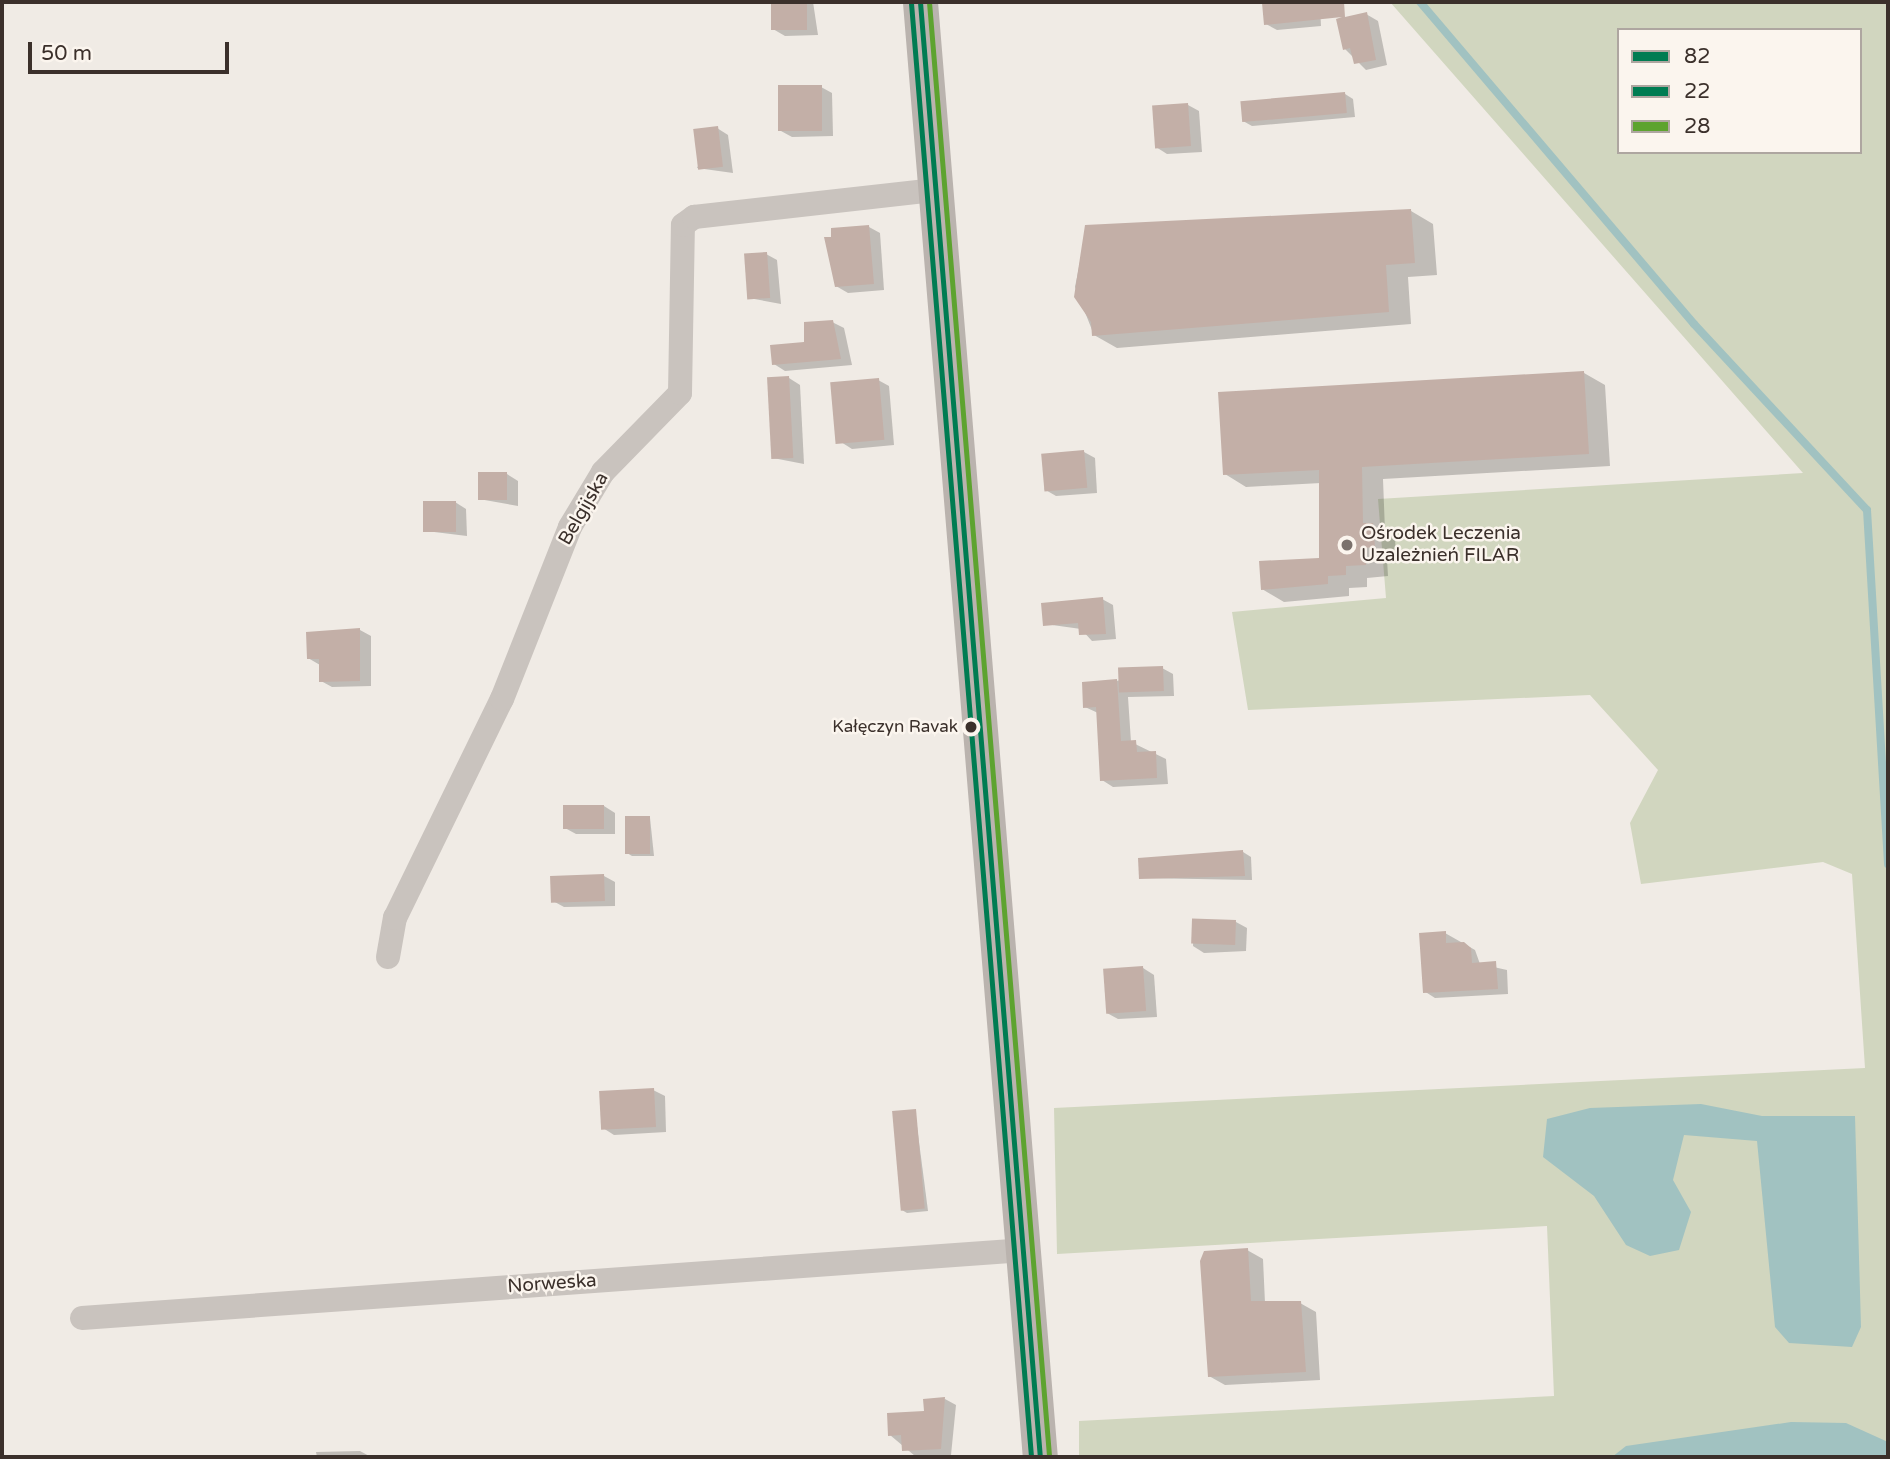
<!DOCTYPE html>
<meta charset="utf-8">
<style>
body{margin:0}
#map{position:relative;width:1890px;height:1459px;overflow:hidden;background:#f0ebe5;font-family:"Varela Round",sans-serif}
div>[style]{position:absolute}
.green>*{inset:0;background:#d1d6bf}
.water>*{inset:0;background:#a1c2c1}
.shadow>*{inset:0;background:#0003}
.stream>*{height:8px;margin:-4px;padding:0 4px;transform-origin:4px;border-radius:4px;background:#a1c2c1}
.building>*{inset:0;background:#c3afa7;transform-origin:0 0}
.minor>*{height:24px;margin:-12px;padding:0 12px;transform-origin:12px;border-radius:12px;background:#c9c3be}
.secondary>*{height:35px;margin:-17.5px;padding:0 17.5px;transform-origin:17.5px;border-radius:17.5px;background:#bab3ae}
.bus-1>*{height:5px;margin:-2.5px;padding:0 2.5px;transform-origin:2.5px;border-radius:2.5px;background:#007c52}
.bus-2>*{height:5px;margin:-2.5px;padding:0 2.5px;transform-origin:2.5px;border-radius:2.5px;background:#007c52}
.bus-3>*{height:5px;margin:-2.5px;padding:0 2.5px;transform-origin:2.5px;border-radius:2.5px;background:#5da32f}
.dots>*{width:19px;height:19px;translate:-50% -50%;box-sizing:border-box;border:4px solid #fbf5ee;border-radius:50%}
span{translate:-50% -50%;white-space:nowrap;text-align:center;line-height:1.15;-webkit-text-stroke:5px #fbf5ee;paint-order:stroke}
.bus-label{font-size:17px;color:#3b302b}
.right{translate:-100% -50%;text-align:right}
.street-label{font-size:19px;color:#3b302b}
.poi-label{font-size:19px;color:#3b302b}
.left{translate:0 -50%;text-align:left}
.frame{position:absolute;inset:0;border:4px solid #3b302b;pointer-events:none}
.legend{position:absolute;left:1617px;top:28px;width:245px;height:126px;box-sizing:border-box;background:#fbf5ee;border:2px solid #aea6a0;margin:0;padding:9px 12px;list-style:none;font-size:21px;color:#3b302b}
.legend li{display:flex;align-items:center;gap:14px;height:35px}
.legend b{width:35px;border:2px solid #aea6a0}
.scale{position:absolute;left:28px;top:42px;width:201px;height:32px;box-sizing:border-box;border:4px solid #3b302b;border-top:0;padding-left:9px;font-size:21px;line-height:24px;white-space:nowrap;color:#3b302b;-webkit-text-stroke:5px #fbf5ee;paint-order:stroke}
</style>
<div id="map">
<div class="green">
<i style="clip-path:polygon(evenodd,1390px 2px,1888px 2px,1888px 1457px,1079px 1457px,1079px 1421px,1554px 1396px,1547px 1226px,1057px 1254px,1054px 1108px,1865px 1068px,1852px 874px,1823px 862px,1641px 884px,1630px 823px,1658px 770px,1590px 695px,1248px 710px,1232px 612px,1386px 598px,1378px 499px,1803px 473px,1390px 2px,1619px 30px,1860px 30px,1860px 152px,1619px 152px,1619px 30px)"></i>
</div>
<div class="water">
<i style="clip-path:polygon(1701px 1104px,1762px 1116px,1855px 1116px,1861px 1327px,1852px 1347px,1789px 1343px,1775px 1327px,1757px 1141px,1684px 1135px,1673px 1180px,1691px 1212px,1679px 1250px,1650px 1256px,1626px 1245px,1594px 1196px,1543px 1157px,1547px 1119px,1590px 1108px)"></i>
<i style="clip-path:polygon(1791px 1422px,1846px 1423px,1888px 1442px,1888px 1457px,1612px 1457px,1626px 1446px)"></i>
</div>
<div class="shadow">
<i style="clip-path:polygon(773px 2px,813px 2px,818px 35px,785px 36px,773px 29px)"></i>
<i style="clip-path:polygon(1310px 2px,1320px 7px,1321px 26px,1277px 30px,1266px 24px,1264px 5px)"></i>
<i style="clip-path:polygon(1366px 14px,1378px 21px,1387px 65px,1366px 70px,1345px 49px)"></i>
<i style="clip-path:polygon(821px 87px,832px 93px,833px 136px,792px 137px,781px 131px)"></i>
<i style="clip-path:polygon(1345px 94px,1353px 99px,1355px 117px,1252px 126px,1243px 121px)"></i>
<i style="clip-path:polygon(1188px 105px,1199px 111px,1202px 152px,1167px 154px,1156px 147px)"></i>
<i style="clip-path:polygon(717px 128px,728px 135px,733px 173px,697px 168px)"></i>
<i style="clip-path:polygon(1411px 211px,1433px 224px,1437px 275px,1408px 277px,1411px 324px,1117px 348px,1094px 335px,1075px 287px,1087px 227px)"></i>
<i style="clip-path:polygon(869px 227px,880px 233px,884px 290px,848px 293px,836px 286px)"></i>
<i style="clip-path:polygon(766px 254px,777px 260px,781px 304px,749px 298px)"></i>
<i style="clip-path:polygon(832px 322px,844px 328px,852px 365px,785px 371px,774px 364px)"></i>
<i style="clip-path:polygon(1584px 373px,1605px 385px,1610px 466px,1383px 479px,1385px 531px,1395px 537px,1396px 559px,1387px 559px,1388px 576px,1367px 578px,1367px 587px,1349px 588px,1349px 596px,1284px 602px,1262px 589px,1321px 560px,1321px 483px,1246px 487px,1225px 474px)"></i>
<i style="clip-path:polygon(789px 378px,800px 385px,804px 464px,773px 458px)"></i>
<i style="clip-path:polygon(878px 380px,889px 386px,894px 445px,852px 449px,841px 442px)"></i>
<i style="clip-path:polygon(1084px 452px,1095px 458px,1097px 493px,1056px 496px,1044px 489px)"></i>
<i style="clip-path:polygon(507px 474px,518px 481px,518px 506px,479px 499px)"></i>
<i style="clip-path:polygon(455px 502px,466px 509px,467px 536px,426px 531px)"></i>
<i style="clip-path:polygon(1102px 599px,1113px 605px,1116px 639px,1092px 641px,1081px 629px,1045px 624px)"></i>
<i style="clip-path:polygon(360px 630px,371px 636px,371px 686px,332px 687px,321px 681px,320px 665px,308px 658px)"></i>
<i style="clip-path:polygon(1162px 668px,1173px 674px,1174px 696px,1128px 697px,1131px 742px,1166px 759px,1168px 784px,1113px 787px,1102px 780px,1098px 713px,1085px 707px,1117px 681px)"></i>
<i style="clip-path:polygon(604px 806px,615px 813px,615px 834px,576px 834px,565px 828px)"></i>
<i style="clip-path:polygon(650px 818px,654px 856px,632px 856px,627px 853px)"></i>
<i style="clip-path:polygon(1243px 852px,1251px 857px,1252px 880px,1141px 878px)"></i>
<i style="clip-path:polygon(604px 876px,615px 882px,615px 906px,564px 907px,553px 901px)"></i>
<i style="clip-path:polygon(1236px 922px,1247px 928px,1246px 951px,1204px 953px,1193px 946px,1194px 923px)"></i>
<i style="clip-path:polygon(1445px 933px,1475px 950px,1480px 964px,1507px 970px,1508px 994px,1435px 998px,1424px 991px)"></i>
<i style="clip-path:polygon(1143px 968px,1154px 975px,1157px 1017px,1118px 1019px,1107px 1013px)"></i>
<i style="clip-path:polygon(653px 1090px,665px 1096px,666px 1132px,614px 1135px,603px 1128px)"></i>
<i style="clip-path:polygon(915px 1111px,928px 1211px,907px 1213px,902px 1210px)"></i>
<i style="clip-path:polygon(1247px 1250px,1263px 1259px,1265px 1303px,1300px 1303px,1316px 1312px,1320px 1380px,1225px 1385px,1209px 1376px)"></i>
<i style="clip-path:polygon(945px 1399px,956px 1405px,951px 1455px,915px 1456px,890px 1435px)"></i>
<i style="clip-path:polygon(360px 1451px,371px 1457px,317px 1457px,316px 1452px)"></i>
</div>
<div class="stream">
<i style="left:1420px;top:2px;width:423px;rotate:49.6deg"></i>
<i style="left:1694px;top:324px;width:254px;rotate:47.1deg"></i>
<i style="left:1867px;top:510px;width:355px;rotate:86.6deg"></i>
</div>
<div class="building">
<i style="left:771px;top:2px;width:36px;height:28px"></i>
<i style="clip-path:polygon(1344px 2px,1345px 17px,1367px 12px,1376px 60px,1354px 64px,1350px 48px,1343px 50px,1336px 19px,1342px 17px,1264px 25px,1262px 3px)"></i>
<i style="left:822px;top:85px;width:46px;height:44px;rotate:90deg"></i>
<i style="left:1345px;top:92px;width:21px;height:105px;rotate:85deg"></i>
<i style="left:1188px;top:103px;width:43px;height:36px;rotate:86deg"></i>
<i style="left:718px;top:126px;width:41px;height:25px;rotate:83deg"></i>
<i style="clip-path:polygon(1411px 209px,1415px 263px,1386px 265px,1389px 312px,1092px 336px,1091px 322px,1074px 297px,1085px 225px)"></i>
<i style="clip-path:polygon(869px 225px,874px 284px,835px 287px,824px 237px,831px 237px,831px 228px)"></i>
<i style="left:767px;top:252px;width:46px;height:23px;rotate:86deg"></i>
<i style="clip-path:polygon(833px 320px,841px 359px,772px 365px,770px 345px,804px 342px,804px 322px)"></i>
<i style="clip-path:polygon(1584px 371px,1589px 454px,1362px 467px,1363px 523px,1373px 523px,1375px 547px,1365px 548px,1366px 565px,1346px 566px,1346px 575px,1328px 576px,1328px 584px,1261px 590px,1259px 561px,1319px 558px,1319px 470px,1223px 475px,1218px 392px)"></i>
<i style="left:789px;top:376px;width:82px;height:22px;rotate:87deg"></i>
<i style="left:879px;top:378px;width:62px;height:49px;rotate:85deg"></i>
<i style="left:1084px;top:450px;width:38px;height:43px;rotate:85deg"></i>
<i style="left:478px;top:472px;width:29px;height:28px"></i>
<i style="left:423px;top:501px;width:33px;height:31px"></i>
<i style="clip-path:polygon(1103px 597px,1106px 634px,1079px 635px,1078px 623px,1043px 626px,1041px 603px)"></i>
<i style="clip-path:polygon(360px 628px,360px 681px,319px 682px,319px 659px,307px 659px,306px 632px)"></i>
<i style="left:1163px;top:666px;width:25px;height:45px;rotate:88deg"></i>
<i style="clip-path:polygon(1117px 679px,1121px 741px,1136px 740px,1137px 752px,1156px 751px,1157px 778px,1100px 781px,1096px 707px,1083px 708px,1082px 682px)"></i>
<i style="left:563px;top:805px;width:41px;height:24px"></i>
<i style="left:625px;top:816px;width:25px;height:38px"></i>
<i style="clip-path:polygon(1243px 850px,1245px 876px,1139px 879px,1138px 858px)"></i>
<i style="left:604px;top:874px;width:27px;height:54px;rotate:88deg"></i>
<i style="left:1236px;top:920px;width:25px;height:44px;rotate:92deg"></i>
<i style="clip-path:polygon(1446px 931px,1446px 943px,1464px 942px,1471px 948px,1472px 963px,1496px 961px,1498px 989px,1423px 993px,1419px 933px)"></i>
<i style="left:1143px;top:966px;width:45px;height:40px;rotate:86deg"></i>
<i style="left:654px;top:1088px;width:39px;height:55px;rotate:87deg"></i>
<i style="left:916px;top:1109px;width:100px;height:24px;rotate:85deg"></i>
<i style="clip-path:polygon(1248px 1248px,1251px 1301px,1301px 1301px,1306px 1372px,1208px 1377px,1200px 1261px,1204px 1251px)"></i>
<i style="clip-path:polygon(945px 1397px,941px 1449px,902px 1451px,901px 1435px,888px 1436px,887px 1413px,924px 1411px,923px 1399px)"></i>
</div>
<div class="minor">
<i style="left:388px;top:957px;width:40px;rotate:-80deg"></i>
<i style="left:395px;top:918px;width:244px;rotate:-64deg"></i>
<i style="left:502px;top:699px;width:185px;rotate:-68.4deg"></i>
<i style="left:570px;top:527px;width:64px;rotate:-59deg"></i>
<i style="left:603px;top:472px;width:110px;rotate:-45.7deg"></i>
<i style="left:680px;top:393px;width:168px;rotate:-89deg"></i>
<i style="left:683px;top:225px;width:14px;rotate:-36deg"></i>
<i style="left:694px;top:217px;width:243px;rotate:-6.4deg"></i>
<i style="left:82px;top:1318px;width:943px;rotate:-4.13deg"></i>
</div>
<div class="secondary">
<i style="left:920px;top:2px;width:1460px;rotate:85.29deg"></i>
</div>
<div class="bus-1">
<i style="left:920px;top:2px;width:1460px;rotate:85.29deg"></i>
</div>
<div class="bus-2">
<i style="left:911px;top:3px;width:1459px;rotate:85.28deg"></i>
</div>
<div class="bus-3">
<i style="left:929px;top:2px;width:1459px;rotate:85.28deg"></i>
</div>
<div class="dots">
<i style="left:1347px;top:545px;background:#7a716c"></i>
<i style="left:971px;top:727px;background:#3b302b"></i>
</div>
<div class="bus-label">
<span class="right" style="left:958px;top:727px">Kałęczyn Ravak</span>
</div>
<div class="street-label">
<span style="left:584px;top:509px;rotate:-60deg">Belgijska</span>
<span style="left:552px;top:1284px;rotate:-4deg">Norweska</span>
</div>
<div class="poi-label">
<span class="left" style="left:1361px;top:545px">Ośrodek Leczenia<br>Uzależnień FILAR</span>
</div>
<div class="frame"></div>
<ul class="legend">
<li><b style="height:9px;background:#007c52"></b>82</li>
<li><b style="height:9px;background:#007c52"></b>22</li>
<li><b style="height:9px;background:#5da32f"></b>28</li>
</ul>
<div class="scale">50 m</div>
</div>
